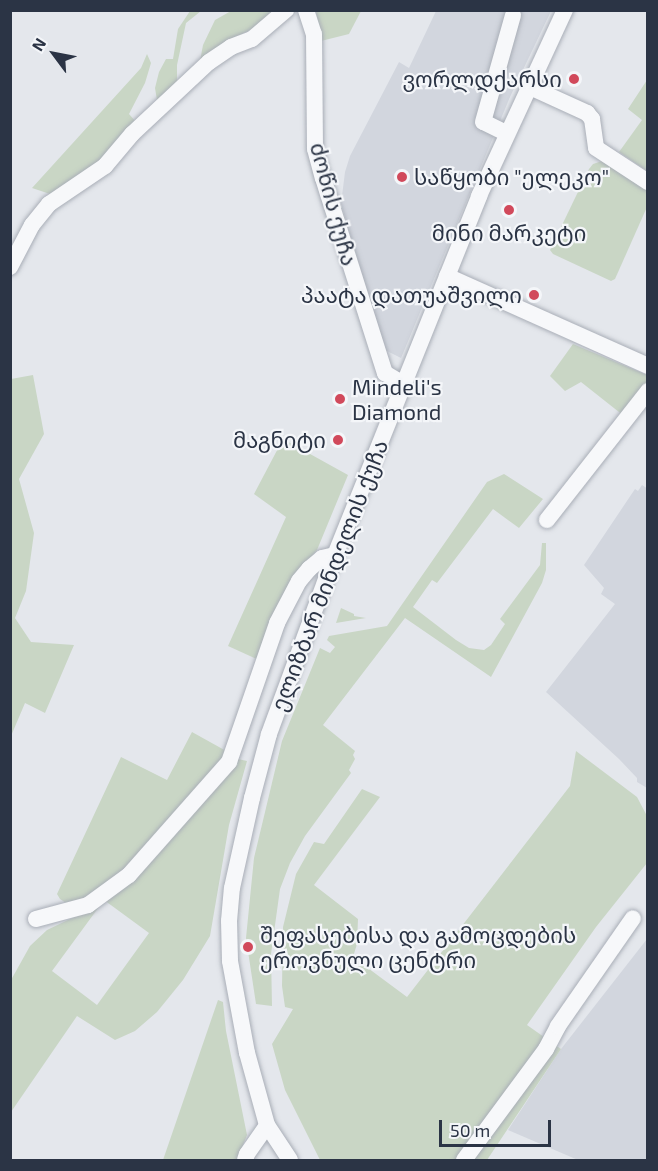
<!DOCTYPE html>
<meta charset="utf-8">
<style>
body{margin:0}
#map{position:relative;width:658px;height:1171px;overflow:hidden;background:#e4e7ec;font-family:"Exo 2","Noto Sans Georgian",sans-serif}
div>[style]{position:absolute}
.built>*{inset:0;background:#d2d6de}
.green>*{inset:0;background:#c9d6c5}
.roads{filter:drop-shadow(0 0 2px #a9aeb7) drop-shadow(0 0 2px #a9aeb7)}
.minor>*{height:16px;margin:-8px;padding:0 8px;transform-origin:8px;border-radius:8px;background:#f7f8fa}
.dots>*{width:16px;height:16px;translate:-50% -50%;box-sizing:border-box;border:3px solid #f4f6f9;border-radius:50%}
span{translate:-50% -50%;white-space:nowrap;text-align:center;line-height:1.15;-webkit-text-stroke:4.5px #f4f6f9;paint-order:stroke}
.poi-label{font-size:22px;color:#2b3445}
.right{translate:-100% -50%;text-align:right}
.left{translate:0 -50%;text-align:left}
.street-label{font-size:22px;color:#2b3445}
.frame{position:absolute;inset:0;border:12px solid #2b3445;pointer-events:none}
.north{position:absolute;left:24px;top:24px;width:60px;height:60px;-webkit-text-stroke:4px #f4f6f9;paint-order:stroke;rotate:302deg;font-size:16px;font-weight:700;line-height:24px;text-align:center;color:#2b3445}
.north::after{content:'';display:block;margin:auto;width:21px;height:27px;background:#2b3445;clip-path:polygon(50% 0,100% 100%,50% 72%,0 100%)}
.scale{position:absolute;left:439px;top:1120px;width:112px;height:27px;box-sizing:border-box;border:3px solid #2b3445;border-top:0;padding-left:8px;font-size:18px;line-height:21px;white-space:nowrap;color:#2b3445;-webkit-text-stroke:4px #f4f6f9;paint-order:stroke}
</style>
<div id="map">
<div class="built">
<i style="clip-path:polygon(436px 11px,551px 11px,510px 97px,401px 358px,385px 350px,341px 204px,345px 172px,350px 156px,399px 62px,409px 68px)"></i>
<i style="clip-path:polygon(642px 485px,648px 489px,647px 788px,637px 782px,637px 778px,619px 759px,546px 692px,615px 604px,601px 594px,604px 588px,584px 565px,635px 489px,638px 491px)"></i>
<i style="clip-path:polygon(647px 939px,647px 1160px,578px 1160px,508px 1130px,561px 1049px)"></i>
</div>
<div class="green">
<i style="clip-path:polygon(190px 11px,201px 11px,186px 23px,177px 65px,177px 83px,157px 100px,155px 88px,159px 72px,166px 59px,173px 59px,178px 29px)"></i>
<i style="clip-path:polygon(231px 11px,274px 11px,261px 25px,231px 39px,200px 61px,203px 45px,215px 20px)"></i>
<i style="clip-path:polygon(316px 11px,361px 11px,349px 34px,321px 41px)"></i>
<i style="clip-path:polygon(147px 54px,151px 63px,145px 83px,129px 114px,136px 122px,101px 161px,50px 194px,32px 188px,141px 68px)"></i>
<i style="clip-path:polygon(647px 80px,647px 171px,619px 152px,642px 120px,628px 109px)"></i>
<i style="clip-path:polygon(602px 161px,647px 189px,647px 207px,615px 279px,611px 281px,553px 254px,550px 250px,589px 169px,593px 164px)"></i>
<i style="clip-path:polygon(573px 344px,647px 375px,647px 386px,624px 416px,581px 382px,565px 391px,550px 376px)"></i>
<i style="clip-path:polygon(33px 375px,44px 434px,19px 479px,34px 533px,26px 591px,15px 618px,31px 642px,74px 645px,45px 713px,25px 703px,11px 736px,11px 379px)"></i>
<i style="clip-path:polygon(283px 439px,348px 475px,317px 550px,298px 572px,259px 660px,228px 646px,286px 517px,254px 494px)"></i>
<i style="clip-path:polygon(504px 474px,543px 499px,519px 528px,493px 509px,437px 583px,432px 580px,413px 607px,456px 640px,469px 648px,484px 650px,491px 645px,505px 624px,500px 619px,540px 565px,542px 543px,546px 543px,546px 570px,542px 583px,491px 677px,405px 618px,323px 725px,355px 751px,353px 755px,355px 759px,349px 770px,351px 773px,305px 836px,290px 863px,280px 889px,271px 954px,272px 1006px,256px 1004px,246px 938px,254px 858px,282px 741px,320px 648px,330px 653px,335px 647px,327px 640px,329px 636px,387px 626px,487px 482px)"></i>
<i style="clip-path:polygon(341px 608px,354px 614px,354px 616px,366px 618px,336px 623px)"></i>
<i style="clip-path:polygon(192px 732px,228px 752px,126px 873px,86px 902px,66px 903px,60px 899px,57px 894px,121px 757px,167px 780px)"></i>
<i style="clip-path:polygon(576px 751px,637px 797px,647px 816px,647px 863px,596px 927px,527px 1025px,561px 1049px,487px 1160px,320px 1160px,285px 1090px,272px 1044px,293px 1009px,285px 1007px,282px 986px,283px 927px,296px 874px,314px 842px,324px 844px,362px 789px,380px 797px,314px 885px,358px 919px,357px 944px,353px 957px,407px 997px,570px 786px)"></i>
<i style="clip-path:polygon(evenodd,238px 759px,247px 761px,229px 825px,210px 936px,183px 980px,157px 1012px,135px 1031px,115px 1040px,77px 1016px,11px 1112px,11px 980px,30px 946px,47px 930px,93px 908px,238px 759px,104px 900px,149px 933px,97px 1005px,52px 971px,104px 900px)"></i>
<i style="clip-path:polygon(218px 1000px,223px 1002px,226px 1031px,247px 1135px,237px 1160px,163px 1160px)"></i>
</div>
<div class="roads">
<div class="minor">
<i style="left:306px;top:10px;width:25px;rotate:72deg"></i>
<i style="left:314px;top:34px;width:115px;rotate:89.5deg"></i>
<i style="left:315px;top:149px;width:30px;rotate:75deg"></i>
<i style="left:323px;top:178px;width:205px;rotate:72.4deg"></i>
<i style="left:385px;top:373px;width:21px;rotate:31deg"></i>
<i style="left:530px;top:87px;width:63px;rotate:24.5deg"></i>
<i style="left:587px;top:113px;width:8px;rotate:50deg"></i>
<i style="left:592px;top:119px;width:29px;rotate:82deg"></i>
<i style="left:596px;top:148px;width:62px;rotate:33.2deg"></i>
<i style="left:506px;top:133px;width:25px;rotate:-154deg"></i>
<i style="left:483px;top:122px;width:111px;rotate:-74.3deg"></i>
<i style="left:10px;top:267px;width:47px;rotate:-62.4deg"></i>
<i style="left:32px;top:225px;width:27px;rotate:-51deg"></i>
<i style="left:49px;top:204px;width:68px;rotate:-34.2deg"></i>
<i style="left:105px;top:166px;width:42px;rotate:-49.8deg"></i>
<i style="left:132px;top:134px;width:105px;rotate:-43.1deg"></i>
<i style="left:209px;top:62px;width:27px;rotate:-34deg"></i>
<i style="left:231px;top:47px;width:22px;rotate:-21deg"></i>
<i style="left:252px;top:39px;width:45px;rotate:-40.5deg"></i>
<i style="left:447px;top:276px;width:220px;rotate:24.1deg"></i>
<i style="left:547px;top:520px;width:164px;rotate:-51.9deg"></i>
<i style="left:36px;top:919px;width:54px;rotate:-15.1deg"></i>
<i style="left:88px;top:905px;width:51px;rotate:-36.2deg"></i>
<i style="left:129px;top:875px;width:151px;rotate:-48.5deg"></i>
<i style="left:229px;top:762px;width:147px;rotate:-70.9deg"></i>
<i style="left:277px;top:623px;width:47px;rotate:-62.4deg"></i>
<i style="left:299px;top:581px;width:16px;rotate:-50deg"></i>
<i style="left:309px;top:569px;width:17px;rotate:-40deg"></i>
<i style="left:322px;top:558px;width:13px;rotate:-13deg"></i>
<i style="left:245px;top:1160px;width:6px;rotate:-72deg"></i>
<i style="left:247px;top:1154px;width:35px;rotate:-55deg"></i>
<i style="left:290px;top:1160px;width:42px;rotate:-123.3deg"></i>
<i style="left:267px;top:1125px;width:75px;rotate:-105.5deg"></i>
<i style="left:247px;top:1053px;width:94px;rotate:-100.5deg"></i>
<i style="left:230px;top:961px;width:40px;rotate:-91.4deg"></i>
<i style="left:229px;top:921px;width:33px;rotate:-85deg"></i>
<i style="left:232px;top:888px;width:92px;rotate:-77.5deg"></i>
<i style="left:252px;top:798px;width:66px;rotate:-75.1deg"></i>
<i style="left:269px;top:734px;width:191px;rotate:-69.8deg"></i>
<i style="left:335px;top:555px;width:387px;rotate:-68.1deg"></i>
<i style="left:479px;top:196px;width:205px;rotate:-65.2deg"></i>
<i style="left:464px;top:1160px;width:138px;rotate:-53.5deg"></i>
<i style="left:546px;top:1049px;width:26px;rotate:-62deg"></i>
<i style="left:558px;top:1026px;width:131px;rotate:-55.2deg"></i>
</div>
</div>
<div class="dots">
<i style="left:574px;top:79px;background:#d1495b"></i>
<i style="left:402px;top:177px;background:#d1495b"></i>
<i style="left:509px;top:210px;background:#d1495b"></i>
<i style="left:534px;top:295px;background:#d1495b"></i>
<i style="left:340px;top:399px;background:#d1495b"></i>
<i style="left:338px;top:440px;background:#d1495b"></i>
<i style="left:248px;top:947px;background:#d1495b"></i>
</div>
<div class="poi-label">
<span class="right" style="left:562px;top:79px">ვორლდქარსი</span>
<span class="left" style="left:414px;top:177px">საწყობი "ელეკო"</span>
<span style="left:509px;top:233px">მინი მარკეტი</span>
<span class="right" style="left:522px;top:295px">პაატა დათუაშვილი</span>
<span class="left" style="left:352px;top:399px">Mindeli's<br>Diamond</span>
<span class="right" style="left:326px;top:440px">მაგნიტი</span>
<span class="left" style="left:260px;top:947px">შეფასებისა და გამოცდების<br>ეროვნული ცენტრი</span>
</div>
<div class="street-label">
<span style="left:334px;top:204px;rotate:75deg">ძოწის ქუჩა</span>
<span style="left:329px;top:575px;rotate:-69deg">ელიზბარ მინდელის ქუჩა</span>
</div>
<div class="frame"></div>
<div class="north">N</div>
<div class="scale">50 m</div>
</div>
